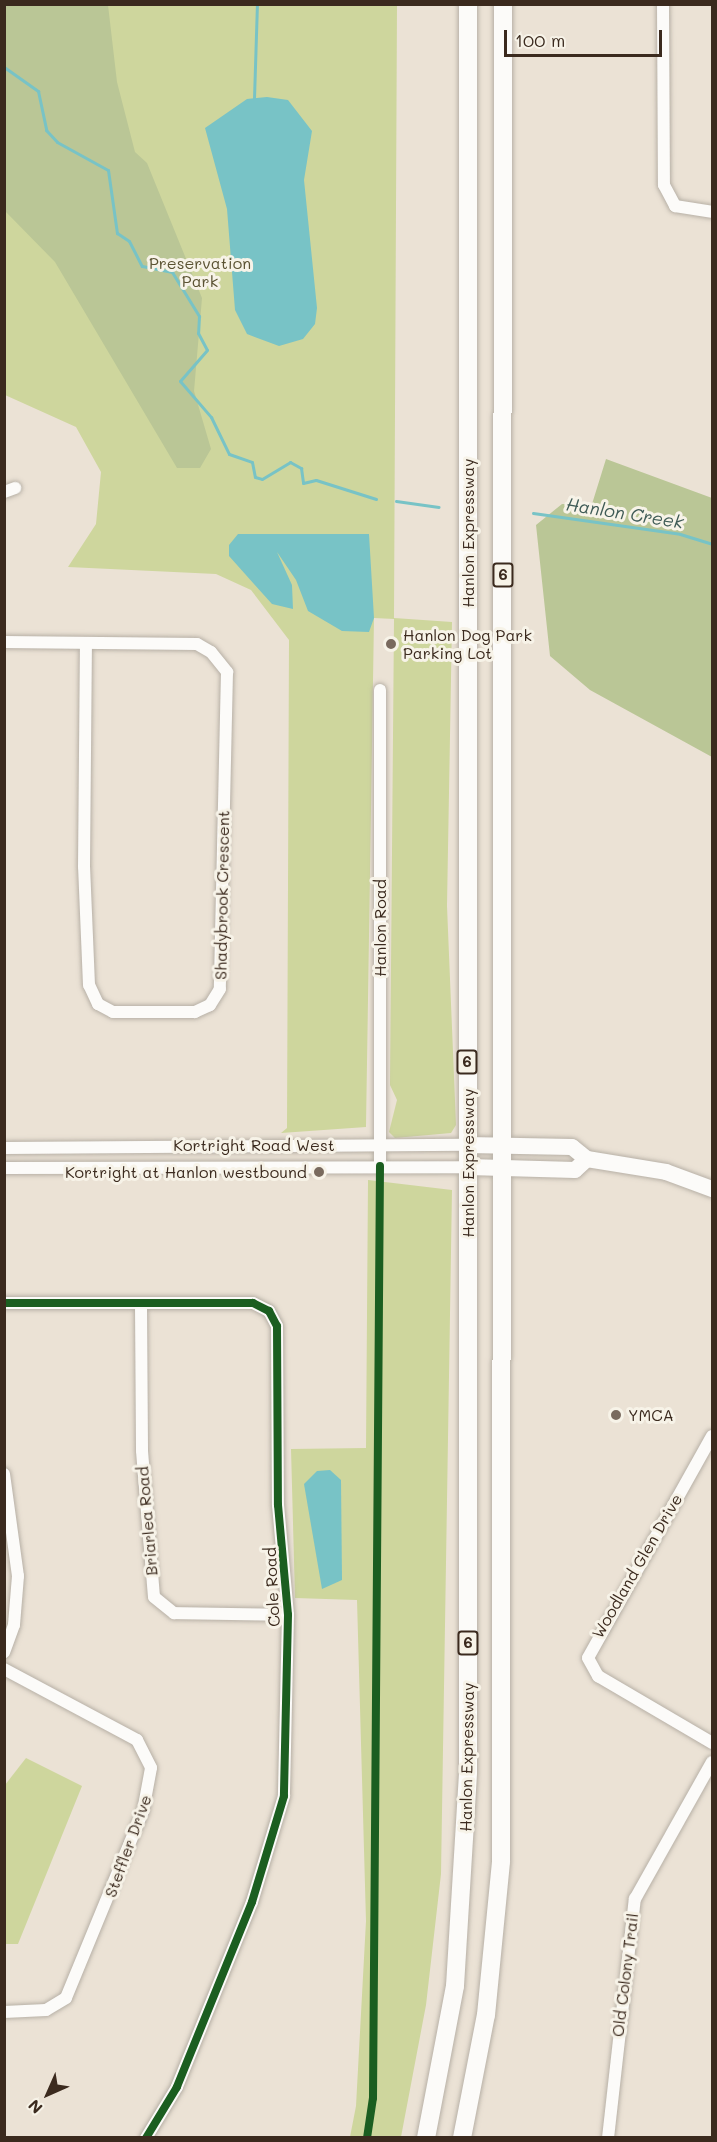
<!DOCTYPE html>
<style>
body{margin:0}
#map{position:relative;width:717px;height:2142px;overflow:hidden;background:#ebe2d5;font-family:Mali,sans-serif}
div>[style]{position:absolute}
.green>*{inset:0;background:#ced69d}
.forest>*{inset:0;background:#bac696}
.water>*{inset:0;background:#78c3c6}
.stream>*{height:3px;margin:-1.5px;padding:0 1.5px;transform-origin:1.5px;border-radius:1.5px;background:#78c3c6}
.roads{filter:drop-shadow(0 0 2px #b7b0a6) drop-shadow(0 0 2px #b7b0a6)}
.minor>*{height:12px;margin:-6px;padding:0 6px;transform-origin:6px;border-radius:6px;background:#fcfbf9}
.major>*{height:16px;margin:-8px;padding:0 8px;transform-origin:8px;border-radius:8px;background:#fcfbf9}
.highway>*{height:18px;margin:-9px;padding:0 9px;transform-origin:9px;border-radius:9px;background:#fcfbf9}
.cycleway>*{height:8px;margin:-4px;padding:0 4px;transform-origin:4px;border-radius:4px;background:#1b5e20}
.dots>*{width:16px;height:16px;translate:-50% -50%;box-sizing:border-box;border:3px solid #f7f3e8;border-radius:50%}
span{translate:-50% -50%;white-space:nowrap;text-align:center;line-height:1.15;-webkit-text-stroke:6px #f7f3e8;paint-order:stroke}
.shield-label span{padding:2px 4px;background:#f7f3e8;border:2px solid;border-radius:4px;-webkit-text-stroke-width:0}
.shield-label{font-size:15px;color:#3b2a1e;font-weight:700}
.park-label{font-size:16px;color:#5a5232}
.street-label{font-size:16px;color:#3b2a1e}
.poi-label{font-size:16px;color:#3b2a1e}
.left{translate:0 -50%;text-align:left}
.right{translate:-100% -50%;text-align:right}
.water-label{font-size:18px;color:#3f5b56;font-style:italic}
.frame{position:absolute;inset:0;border:6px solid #3b2a1e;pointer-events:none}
.north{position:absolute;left:18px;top:2064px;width:60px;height:60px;-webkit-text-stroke:4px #f7f3e8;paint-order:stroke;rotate:225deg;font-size:16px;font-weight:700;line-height:24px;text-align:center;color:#3b2a1e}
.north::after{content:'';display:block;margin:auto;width:21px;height:27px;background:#3b2a1e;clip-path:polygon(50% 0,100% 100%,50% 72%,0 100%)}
.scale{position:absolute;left:504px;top:30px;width:158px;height:27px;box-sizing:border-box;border:3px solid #3b2a1e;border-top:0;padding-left:8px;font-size:18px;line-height:21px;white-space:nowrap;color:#3b2a1e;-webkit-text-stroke:4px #f7f3e8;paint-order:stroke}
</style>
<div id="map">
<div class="green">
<i style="clip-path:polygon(5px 5px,397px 5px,394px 618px,452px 622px,447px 906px,456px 1125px,451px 1133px,395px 1138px,389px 1132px,397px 1100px,390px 1085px,394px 619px,374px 618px,366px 1127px,281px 1133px,287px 1128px,289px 640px,251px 590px,216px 574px,68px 567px,96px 524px,101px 472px,76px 427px,5px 395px)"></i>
<i style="clip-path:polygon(368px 1180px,452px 1190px,441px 1874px,426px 2005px,401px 2137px,350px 2137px,356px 2106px,366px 1921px,357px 1600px,295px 1598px,291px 1449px,366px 1448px)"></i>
<i style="clip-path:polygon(26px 1758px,82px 1786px,18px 1944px,5px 1944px,5px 1785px)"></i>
</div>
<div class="forest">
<i style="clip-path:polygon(4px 5px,108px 5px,117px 82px,135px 152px,147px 163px,202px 298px,194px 391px,211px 449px,200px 468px,177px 468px,55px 262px,5px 211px)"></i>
<i style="clip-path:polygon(606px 459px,712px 498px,712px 757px,590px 690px,550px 656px,536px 525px,562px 504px,592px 504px)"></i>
</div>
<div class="water">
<i style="clip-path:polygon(267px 97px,288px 100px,312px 131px,304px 180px,317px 308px,315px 324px,303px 339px,279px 346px,247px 334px,235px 310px,227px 209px,205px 128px,247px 99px)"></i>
<i style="clip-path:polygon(238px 534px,369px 534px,374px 618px,369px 632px,342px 631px,308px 611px,296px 580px,277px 552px,292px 585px,293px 609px,272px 604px,229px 556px,229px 545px)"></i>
<i style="clip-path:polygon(330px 1470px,341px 1480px,342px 1580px,322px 1589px,304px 1484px,317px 1471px)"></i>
</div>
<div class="stream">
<i style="left:4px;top:67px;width:42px;rotate:35.2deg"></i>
<i style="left:38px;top:91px;width:40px;rotate:78deg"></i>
<i style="left:46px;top:130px;width:16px;rotate:47deg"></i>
<i style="left:57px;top:142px;width:58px;rotate:28.8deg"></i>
<i style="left:108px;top:170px;width:64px;rotate:81.9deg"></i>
<i style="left:117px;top:233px;width:14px;rotate:34deg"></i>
<i style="left:129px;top:241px;width:28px;rotate:63deg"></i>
<i style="left:142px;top:266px;width:31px;rotate:11deg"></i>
<i style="left:172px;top:272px;width:52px;rotate:58.5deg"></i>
<i style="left:199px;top:316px;width:17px;rotate:93deg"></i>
<i style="left:198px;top:333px;width:19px;rotate:62deg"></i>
<i style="left:207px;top:350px;width:41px;rotate:131.1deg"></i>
<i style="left:180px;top:381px;width:48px;rotate:49.3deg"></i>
<i style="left:211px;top:417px;width:41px;rotate:64.1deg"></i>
<i style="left:229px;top:454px;width:24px;rotate:19deg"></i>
<i style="left:252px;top:462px;width:15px;rotate:79deg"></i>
<i style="left:255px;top:477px;width:7px;rotate:16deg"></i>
<i style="left:262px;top:479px;width:33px;rotate:-31deg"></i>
<i style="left:290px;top:462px;width:13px;rotate:29deg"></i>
<i style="left:301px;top:468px;width:15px;rotate:82deg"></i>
<i style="left:303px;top:483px;width:13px;rotate:-13deg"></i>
<i style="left:316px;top:480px;width:63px;rotate:17.6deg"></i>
<i style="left:254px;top:98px;width:94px;rotate:-88.2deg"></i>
<i style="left:396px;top:501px;width:43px;rotate:7.9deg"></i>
<i style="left:533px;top:513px;width:148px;rotate:8.1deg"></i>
<i style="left:680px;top:534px;width:34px;rotate:17deg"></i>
</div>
<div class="roads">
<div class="minor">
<i style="left:663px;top:4px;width:181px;rotate:89.7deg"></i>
<i style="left:664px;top:185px;width:24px;rotate:62deg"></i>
<i style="left:675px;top:206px;width:37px;rotate:9deg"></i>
<i style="left:4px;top:492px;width:12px;rotate:-20deg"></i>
<i style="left:4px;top:642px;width:193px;rotate:0.6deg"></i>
<i style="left:197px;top:644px;width:16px;rotate:30deg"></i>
<i style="left:211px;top:652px;width:26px;rotate:51deg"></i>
<i style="left:227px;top:672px;width:317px;rotate:91.3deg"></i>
<i style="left:220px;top:989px;width:19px;rotate:122deg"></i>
<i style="left:210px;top:1005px;width:17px;rotate:155deg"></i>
<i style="left:195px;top:1012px;width:82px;rotate:180deg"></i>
<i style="left:113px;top:1012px;width:17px;rotate:-152deg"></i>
<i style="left:98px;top:1004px;width:21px;rotate:-115deg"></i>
<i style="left:89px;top:985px;width:118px;rotate:-92.4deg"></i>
<i style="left:84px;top:867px;width:223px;rotate:-89.5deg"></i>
<i style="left:4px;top:1148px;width:463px;rotate:-0.4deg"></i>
<i style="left:380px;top:1166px;width:476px;rotate:-90deg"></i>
<i style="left:4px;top:1168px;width:464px;rotate:-0.1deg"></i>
<i style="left:4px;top:1303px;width:249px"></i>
<i style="left:253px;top:1303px;width:18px;rotate:27deg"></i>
<i style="left:269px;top:1311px;width:17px;rotate:62deg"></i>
<i style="left:277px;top:1326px;width:179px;rotate:89.7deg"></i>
<i style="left:278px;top:1505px;width:110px;rotate:84.8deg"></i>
<i style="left:288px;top:1615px;width:181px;rotate:91.3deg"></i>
<i style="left:284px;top:1796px;width:111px;rotate:106.8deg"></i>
<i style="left:252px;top:1902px;width:200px;rotate:112.1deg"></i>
<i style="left:177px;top:2087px;width:60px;rotate:121.3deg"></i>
<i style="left:141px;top:1305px;width:146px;rotate:89.6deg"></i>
<i style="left:142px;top:1451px;width:146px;rotate:85.3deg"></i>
<i style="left:154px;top:1597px;width:26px;rotate:39deg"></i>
<i style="left:174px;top:1613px;width:114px;rotate:1deg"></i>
<i style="left:712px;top:1436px;width:254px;rotate:119.2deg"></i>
<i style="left:588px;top:1658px;width:21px;rotate:61deg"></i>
<i style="left:598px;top:1676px;width:132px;rotate:30.4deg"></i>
<i style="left:4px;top:1474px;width:103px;rotate:82.2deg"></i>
<i style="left:18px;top:1576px;width:49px;rotate:94.7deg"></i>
<i style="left:14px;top:1625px;width:29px;rotate:110deg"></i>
<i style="left:4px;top:1669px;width:151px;rotate:28.1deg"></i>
<i style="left:137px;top:1740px;width:31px;rotate:63deg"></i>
<i style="left:151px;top:1768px;width:44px;rotate:100.5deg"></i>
<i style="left:143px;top:1811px;width:202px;rotate:112.4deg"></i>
<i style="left:66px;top:1998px;width:23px;rotate:149deg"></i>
<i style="left:46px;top:2010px;width:42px;rotate:177.3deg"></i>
<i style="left:608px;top:2138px;width:241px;rotate:-83.6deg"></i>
<i style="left:635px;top:1899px;width:157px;rotate:-60.7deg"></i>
</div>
<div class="major">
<i style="left:467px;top:1145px;width:105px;rotate:1.1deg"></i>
<i style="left:572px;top:1147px;width:19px;rotate:39deg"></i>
<i style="left:587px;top:1159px;width:80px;rotate:9.3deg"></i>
<i style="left:666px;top:1172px;width:49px;rotate:20.3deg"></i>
<i style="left:468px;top:1167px;width:107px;rotate:1.6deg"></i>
<i style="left:575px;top:1170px;width:16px;rotate:-43deg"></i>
</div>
<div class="highway">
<i style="left:426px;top:2138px;width:155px;rotate:-79.2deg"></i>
<i style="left:455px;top:1986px;width:214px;rotate:-86.5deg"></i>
<i style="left:468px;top:1772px;width:1768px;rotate:-90deg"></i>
<i style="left:462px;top:2138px;width:125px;rotate:-79deg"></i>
<i style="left:486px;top:2015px;width:155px;rotate:-84.4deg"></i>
<i style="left:501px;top:1861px;width:1857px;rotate:-89.94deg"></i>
</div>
</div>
<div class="cycleway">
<i style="left:4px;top:1303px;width:249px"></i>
<i style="left:253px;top:1303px;width:18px;rotate:27deg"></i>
<i style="left:269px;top:1311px;width:17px;rotate:62deg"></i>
<i style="left:277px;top:1326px;width:179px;rotate:89.7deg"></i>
<i style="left:278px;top:1505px;width:110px;rotate:84.8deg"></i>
<i style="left:288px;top:1615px;width:181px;rotate:91.3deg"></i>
<i style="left:284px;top:1796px;width:111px;rotate:106.8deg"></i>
<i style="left:252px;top:1902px;width:200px;rotate:112.1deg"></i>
<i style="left:177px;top:2087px;width:60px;rotate:121.3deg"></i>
<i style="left:367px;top:2138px;width:40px;rotate:-81.5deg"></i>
<i style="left:373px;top:2098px;width:932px;rotate:-89.57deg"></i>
</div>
<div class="dots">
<i style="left:391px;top:644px;background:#796a5e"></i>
<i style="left:319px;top:1172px;background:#796a5e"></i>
<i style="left:616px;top:1415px;background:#796a5e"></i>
</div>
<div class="shield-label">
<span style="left:503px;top:575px">6</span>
<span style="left:467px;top:1062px">6</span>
<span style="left:468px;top:1643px">6</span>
</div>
<div class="park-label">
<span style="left:200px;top:272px">Preservation<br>Park</span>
</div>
<div class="street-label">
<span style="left:468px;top:533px;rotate:-90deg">Hanlon Expressway</span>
<span style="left:222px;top:895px;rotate:-89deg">Shadybrook Crescent</span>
<span style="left:380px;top:928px;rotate:-90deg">Hanlon Road</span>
<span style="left:254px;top:1145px">Kortright Road West</span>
<span style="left:468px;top:1163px;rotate:-90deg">Hanlon Expressway</span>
<span style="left:147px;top:1521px;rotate:-95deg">Briarlea Road</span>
<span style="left:637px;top:1566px;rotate:-60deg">Woodland Glen Drive</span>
<span style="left:272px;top:1587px;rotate:-93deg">Cole Road</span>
<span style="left:467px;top:1757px;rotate:-89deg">Hanlon Expressway</span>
<span style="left:128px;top:1846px;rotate:-70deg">Steffler Drive</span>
<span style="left:625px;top:1975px;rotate:-83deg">Old Colony Trail</span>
</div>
<div class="poi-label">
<span class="left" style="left:403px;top:644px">Hanlon Dog Park<br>Parking Lot</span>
<span class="right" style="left:307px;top:1172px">Kortright at Hanlon westbound</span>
<span class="left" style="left:628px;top:1415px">YMCA</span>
</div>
<div class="water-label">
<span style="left:625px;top:513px;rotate:9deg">Hanlon Creek</span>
</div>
<div class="frame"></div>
<div class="north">N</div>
<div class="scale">100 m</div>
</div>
